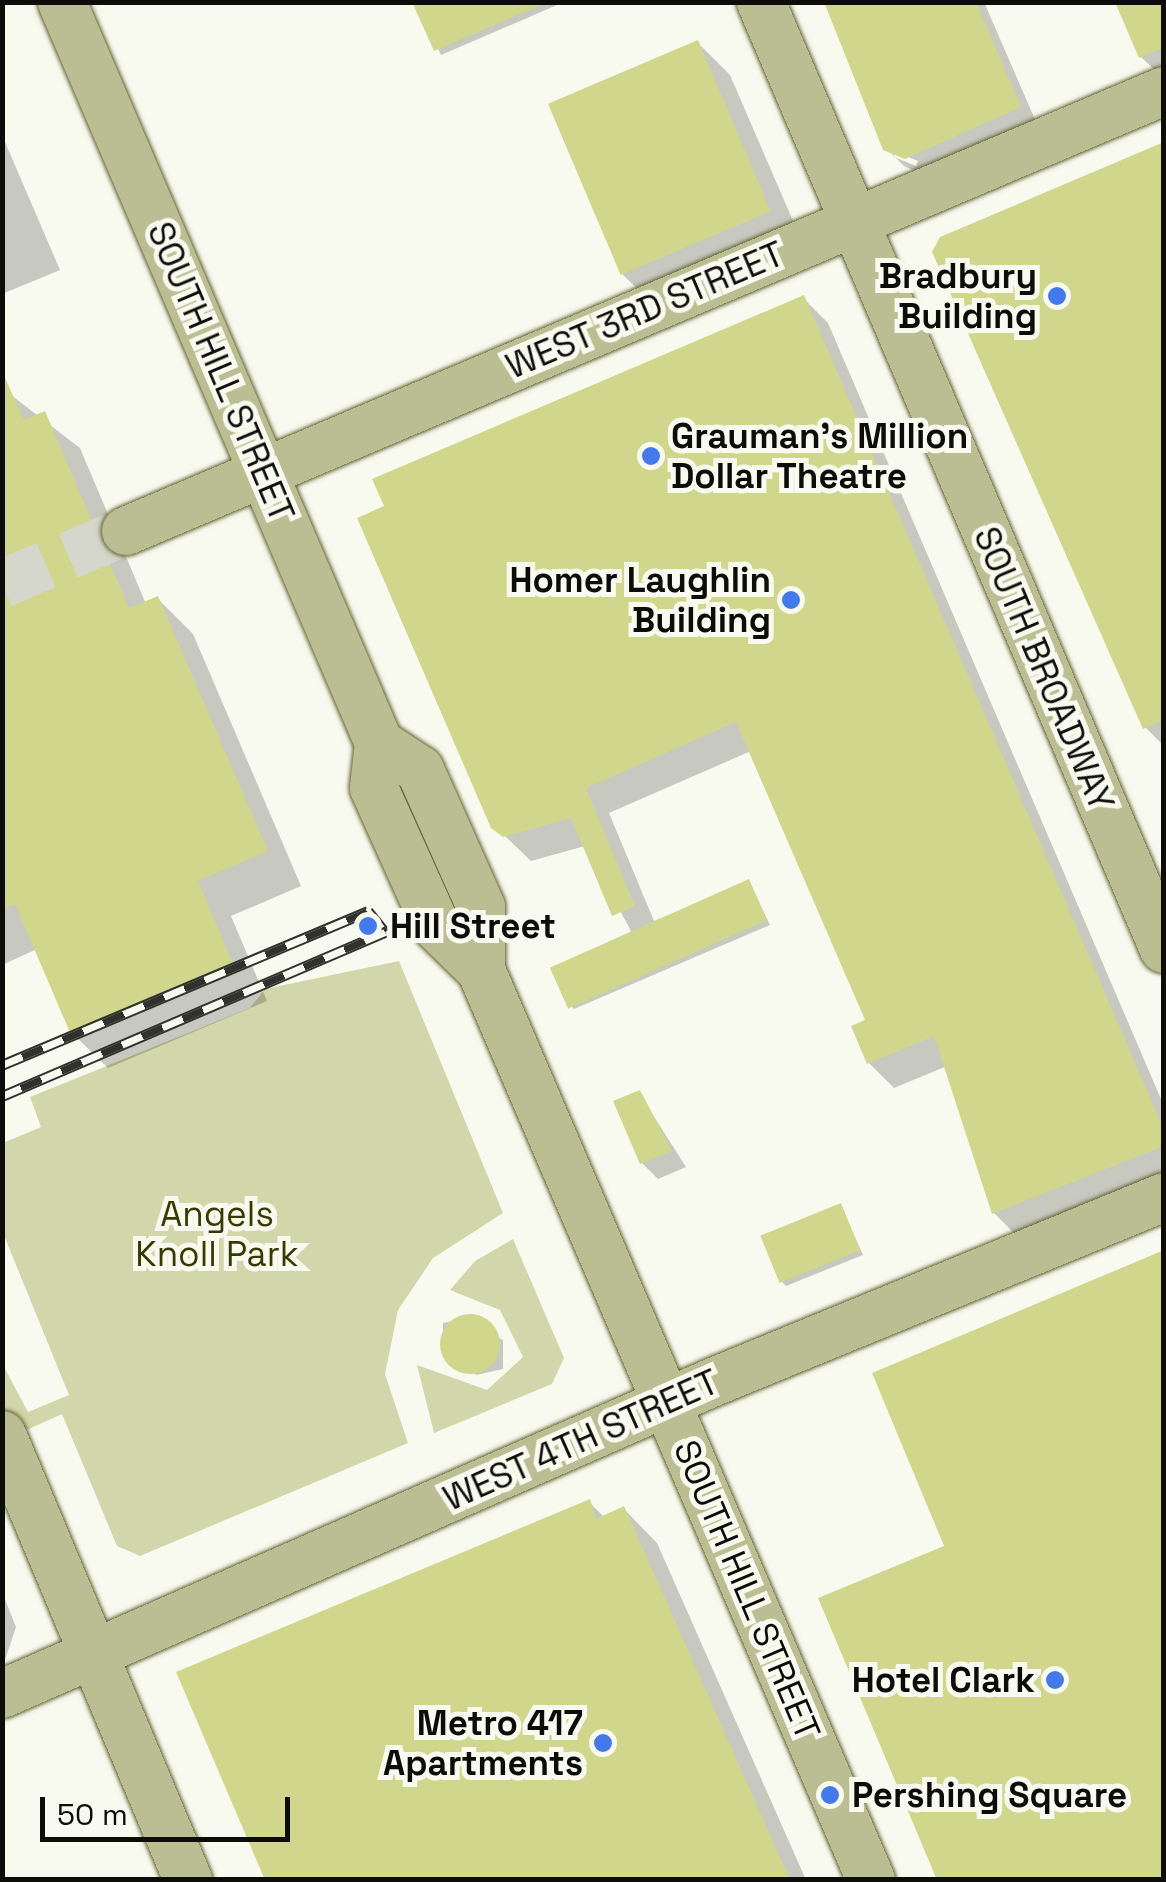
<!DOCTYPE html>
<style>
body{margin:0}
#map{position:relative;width:1166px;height:1882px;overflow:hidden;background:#f9faef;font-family:"Space Grotesk",sans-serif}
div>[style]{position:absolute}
.green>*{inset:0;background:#d2d7ab}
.shadow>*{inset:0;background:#0003}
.building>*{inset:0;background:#d0d78c;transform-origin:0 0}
.round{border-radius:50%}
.major-tunnel>*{height:48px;margin-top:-24px;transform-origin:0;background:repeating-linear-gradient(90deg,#d5d6cc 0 48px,transparent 0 72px)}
.roads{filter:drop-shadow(0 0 2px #606433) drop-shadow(0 0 2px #606433)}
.major>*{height:48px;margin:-24px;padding:0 24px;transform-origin:24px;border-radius:24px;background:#bbbe92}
.rail>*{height:11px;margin-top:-5.5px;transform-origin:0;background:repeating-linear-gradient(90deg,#f9faef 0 22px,#31312d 0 44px);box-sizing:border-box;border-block:2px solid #31312d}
.dots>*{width:28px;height:28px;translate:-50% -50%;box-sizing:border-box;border:5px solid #f9faef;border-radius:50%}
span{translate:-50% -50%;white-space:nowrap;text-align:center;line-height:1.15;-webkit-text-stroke:10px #f9faef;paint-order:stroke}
.poi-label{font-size:35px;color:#0c0c09;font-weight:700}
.right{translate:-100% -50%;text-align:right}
.left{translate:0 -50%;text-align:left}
.street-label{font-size:35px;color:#0c0c09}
.park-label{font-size:35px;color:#373a00}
.frame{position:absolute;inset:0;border:5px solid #0c0c09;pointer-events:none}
.scale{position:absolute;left:40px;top:1797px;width:250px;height:45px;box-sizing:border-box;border:5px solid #0c0c09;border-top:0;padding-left:12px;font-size:30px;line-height:35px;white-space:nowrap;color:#0c0c09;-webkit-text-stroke:8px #f9faef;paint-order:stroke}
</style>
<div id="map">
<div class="green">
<i style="clip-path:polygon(399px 961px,503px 1213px,433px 1258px,398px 1310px,385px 1374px,408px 1443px,140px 1556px,117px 1546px,62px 1414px,29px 1429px,3px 1424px,2px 1363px,28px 1412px,69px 1395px,3px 1233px,3px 1143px,41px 1127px,30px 1097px,250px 1008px,265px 989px)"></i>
<i style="clip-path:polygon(513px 1239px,564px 1358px,552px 1384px,434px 1433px,417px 1365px,487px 1390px,523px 1357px,500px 1310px,450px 1290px,475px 1261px)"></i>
</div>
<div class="shadow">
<i style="clip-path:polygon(415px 2px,564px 2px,441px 55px)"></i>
<i style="clip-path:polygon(evenodd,825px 2px,984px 2px,1037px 124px,924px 175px,904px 166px,886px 148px,825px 2px,894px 151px,918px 161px,916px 166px,894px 157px,894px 151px)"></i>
<i style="clip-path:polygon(1164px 2px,1164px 79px,1141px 57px)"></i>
<i style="clip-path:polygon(698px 43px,730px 75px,803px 244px,656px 307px,623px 275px)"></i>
<i style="clip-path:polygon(2px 135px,60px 270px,2px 294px)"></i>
<i style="clip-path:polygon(1164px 145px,1164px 746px,1145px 727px)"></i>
<i style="clip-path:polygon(803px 298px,828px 323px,1164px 1106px,1164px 1179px,1019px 1238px,994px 1213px,947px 1066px,894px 1088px,869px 1063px,868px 1022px,751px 751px,609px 813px,654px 921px,749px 882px,770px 925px,574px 1009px,568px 1003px,631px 931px,585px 846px,531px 861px,505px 836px)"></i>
<i style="clip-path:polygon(11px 395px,80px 448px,146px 604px,158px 599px,193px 634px,301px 886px,231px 916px,267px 1001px,108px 1068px,73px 1034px,37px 949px,2px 965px,2px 398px)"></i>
<i style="clip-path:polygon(639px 1093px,686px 1167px,658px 1179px,642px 1163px)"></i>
<i style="clip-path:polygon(841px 1206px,863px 1255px,786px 1286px,781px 1281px)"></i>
<i style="clip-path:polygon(466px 1319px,503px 1340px,503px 1369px,476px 1375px,443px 1348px,443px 1323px)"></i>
<i style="clip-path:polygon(589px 1502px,605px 1518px,624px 1509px,657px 1543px,806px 1880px,268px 1880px)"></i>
<i style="clip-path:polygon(2px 1592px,16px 1627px,2px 1669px)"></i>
</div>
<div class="building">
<i style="clip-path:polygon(412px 2px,548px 2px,434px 51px)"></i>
<i style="clip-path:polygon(824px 2px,976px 2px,1021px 107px,905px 159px,883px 150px)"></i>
<i style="clip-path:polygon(1115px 2px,1164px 2px,1164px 48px,1139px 58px)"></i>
<i style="left:698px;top:40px;width:186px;height:163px;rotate:67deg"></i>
<i style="clip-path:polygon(1164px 142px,1164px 720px,1143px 729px,932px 252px,940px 237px)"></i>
<i style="clip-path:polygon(804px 295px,1164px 1130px,1164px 1146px,992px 1214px,934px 1036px,867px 1064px,851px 1026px,865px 1020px,736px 722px,586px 788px,635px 906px,612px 916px,571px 818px,503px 837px,491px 828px,357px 518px,384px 506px,372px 479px)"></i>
<i style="clip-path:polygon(2px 371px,24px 420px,45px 411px,129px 608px,158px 596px,268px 851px,198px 881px,234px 966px,71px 1035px,15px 904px,2px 909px)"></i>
<i style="left:749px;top:879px;width:45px;height:218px;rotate:66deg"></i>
<i style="clip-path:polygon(640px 1090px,672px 1151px,640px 1164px,613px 1101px)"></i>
<i style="left:841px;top:1203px;width:51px;height:87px;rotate:68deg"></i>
<i style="clip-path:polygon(1164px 1250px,1164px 1880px,937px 1880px,818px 1598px,944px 1546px,872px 1373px)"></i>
<i class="round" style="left:440px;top:1314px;width:60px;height:60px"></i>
<i style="clip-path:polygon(590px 1499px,596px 1519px,624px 1506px,790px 1880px,265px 1880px,176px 1672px)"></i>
</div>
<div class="major-tunnel">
<i style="left:2px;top:584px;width:135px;rotate:-23.1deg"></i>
</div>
<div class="roads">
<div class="major">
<i style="left:62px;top:2px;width:806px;rotate:66.84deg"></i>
<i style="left:379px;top:743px;width:45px;rotate:96.3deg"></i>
<i style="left:374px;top:788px;width:151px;rotate:65.8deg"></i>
<i style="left:436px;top:926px;width:63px;rotate:44.4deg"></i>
<i style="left:481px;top:970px;width:990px;rotate:66.8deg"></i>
<i style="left:761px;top:2px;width:1029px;rotate:66.95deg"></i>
<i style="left:126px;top:531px;width:1127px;rotate:-22.97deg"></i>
<i style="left:379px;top:743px;width:49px;rotate:33.4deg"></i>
<i style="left:420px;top:770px;width:150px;rotate:66deg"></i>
<i style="left:481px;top:907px;width:63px;rotate:90deg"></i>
<i style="left:2px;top:1435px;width:482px;rotate:67.3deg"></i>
<i style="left:2px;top:1694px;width:774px;rotate:-23.68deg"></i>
<i style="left:711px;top:1383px;width:490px;rotate:-22.3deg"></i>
</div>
</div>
<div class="rail">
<i style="left:2px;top:1065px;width:397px;rotate:-22.8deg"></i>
<i style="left:368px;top:911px;width:27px;rotate:51deg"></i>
<i style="left:385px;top:932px;width:417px;rotate:156.8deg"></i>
</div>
<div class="dots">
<i style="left:1057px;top:296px;background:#4379ea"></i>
<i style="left:651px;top:456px;background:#4379ea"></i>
<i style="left:791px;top:600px;background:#4379ea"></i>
<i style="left:368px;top:926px;background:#4379ea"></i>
<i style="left:1055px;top:1680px;background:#4379ea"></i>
<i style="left:603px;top:1743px;background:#4379ea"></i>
<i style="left:830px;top:1795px;background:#4379ea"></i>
</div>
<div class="poi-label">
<span class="right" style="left:1037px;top:296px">Bradbury<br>Building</span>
<span class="left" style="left:671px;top:456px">Grauman's Million<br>Dollar Theatre</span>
<span class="right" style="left:771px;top:600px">Homer Laughlin<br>Building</span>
<span class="left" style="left:390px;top:926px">Hill Street</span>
<span class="right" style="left:1035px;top:1680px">Hotel Clark</span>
<span class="right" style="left:583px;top:1743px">Metro 417<br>Apartments</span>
<span class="left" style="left:852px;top:1795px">Pershing Square</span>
</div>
<div class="street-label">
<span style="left:645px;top:310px;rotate:-23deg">WEST 3RD STREET</span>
<span style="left:221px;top:372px;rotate:67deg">SOUTH HILL STREET</span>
<span style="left:1044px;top:669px;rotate:67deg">SOUTH BROADWAY</span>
<span style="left:581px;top:1440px;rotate:-24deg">WEST 4TH STREET</span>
<span style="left:747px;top:1590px;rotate:67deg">SOUTH HILL STREET</span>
</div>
<div class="park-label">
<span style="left:217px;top:1234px">Angels<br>Knoll Park</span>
</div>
<div class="frame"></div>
<div class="scale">50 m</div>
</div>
